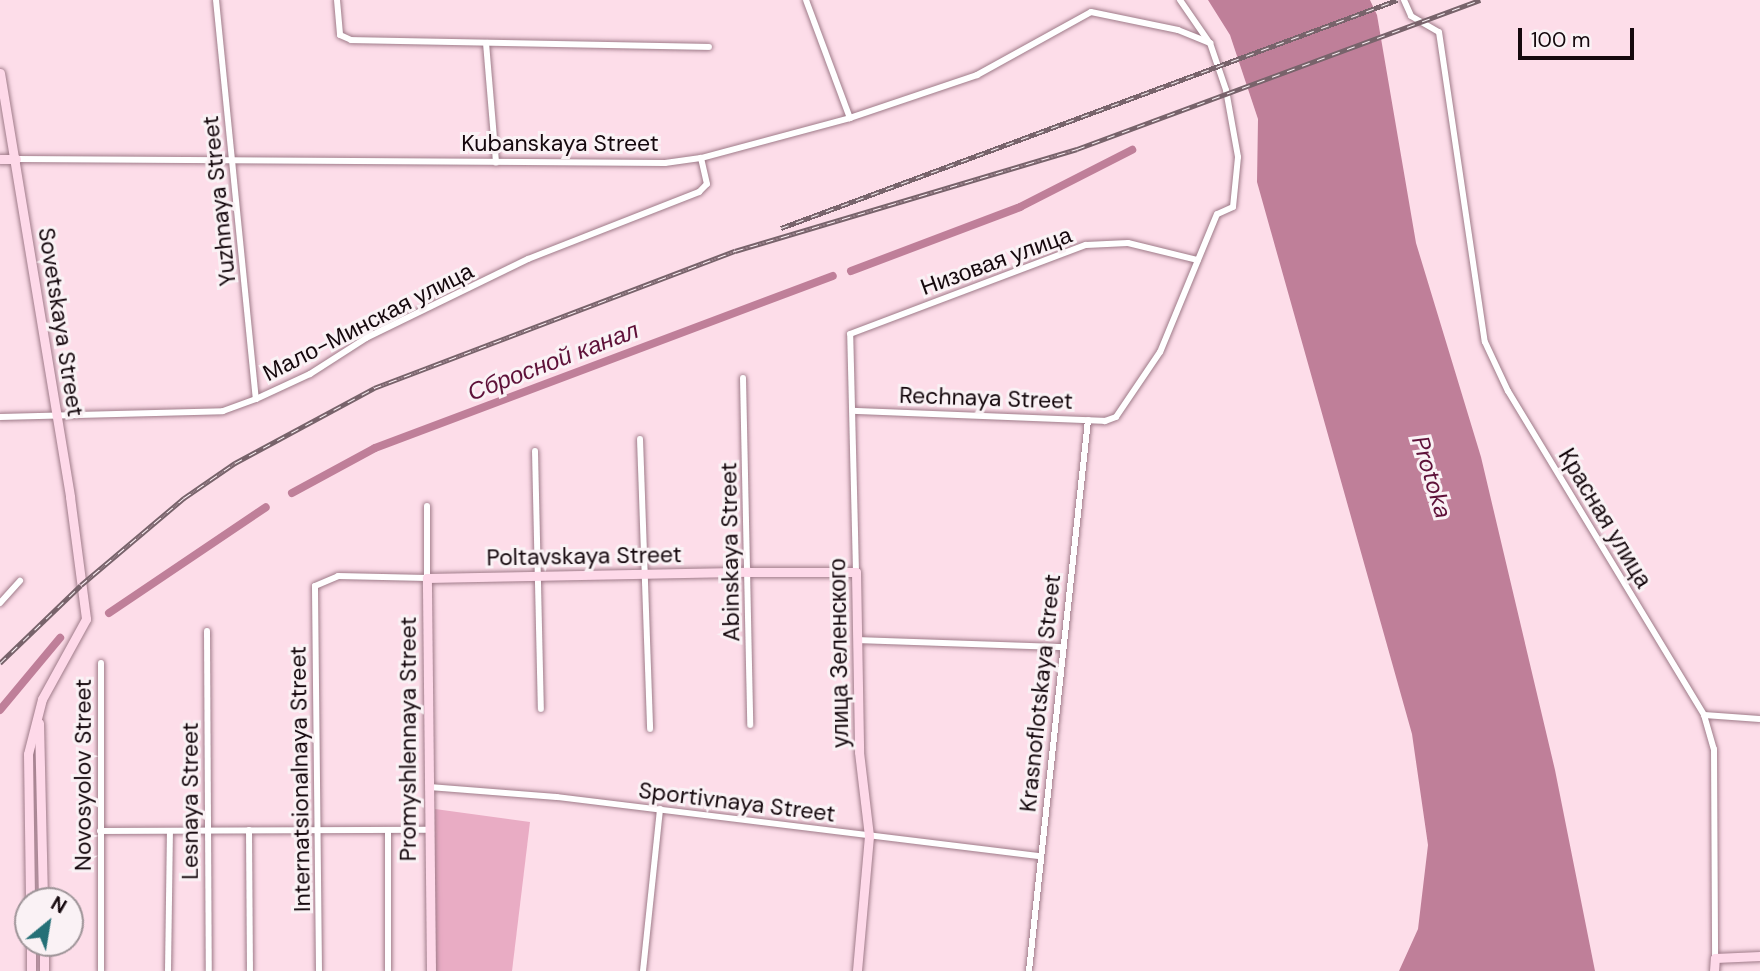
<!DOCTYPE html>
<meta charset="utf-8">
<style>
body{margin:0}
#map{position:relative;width:1760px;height:971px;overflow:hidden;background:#fddde9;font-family:"DM Sans",sans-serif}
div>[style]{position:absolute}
.green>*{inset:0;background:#e9acc4}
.water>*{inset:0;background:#bf7f99}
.canal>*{height:8px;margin:-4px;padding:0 4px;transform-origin:4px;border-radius:4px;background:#bf7f99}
.roads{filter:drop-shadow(0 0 2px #9f7b89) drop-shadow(0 0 2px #9f7b89)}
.street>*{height:6px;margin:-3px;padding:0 3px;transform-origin:3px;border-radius:3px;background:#fff}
.secondary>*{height:9px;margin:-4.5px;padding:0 4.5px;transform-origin:4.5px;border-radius:4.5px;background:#fed9e9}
.rail>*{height:5px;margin-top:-2.5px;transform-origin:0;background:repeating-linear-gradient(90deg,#faf2f5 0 8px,#78636b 0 16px);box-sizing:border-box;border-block:2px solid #78636b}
span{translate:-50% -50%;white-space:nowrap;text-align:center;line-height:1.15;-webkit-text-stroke:6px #faf2f5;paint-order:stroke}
.street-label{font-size:23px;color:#15080d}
.water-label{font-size:24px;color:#5e1139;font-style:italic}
.north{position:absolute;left:14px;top:887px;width:70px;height:70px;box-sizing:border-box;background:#faf2f5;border:2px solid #9e9498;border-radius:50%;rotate:30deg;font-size:19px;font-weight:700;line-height:28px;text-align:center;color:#15080d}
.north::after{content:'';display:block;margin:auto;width:24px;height:32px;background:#257077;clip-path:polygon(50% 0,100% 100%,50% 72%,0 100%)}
.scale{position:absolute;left:1518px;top:28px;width:116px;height:32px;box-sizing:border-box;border:4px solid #15080d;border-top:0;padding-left:9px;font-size:21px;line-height:24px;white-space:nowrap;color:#15080d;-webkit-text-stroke:5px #faf2f5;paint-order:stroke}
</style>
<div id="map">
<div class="green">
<i style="clip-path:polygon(435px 809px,530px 822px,512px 971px,433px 971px)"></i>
</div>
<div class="water">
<i style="clip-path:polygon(1208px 0,1370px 0,1377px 15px,1416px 243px,1481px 457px,1555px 770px,1595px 971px,1399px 971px,1418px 929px,1428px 845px,1412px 734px,1257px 182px,1258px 119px,1230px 35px)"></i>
</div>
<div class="canal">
<i style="left:851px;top:271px;width:181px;rotate:-20.7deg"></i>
<i style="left:1020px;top:207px;width:126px;rotate:-27deg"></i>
<i style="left:292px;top:493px;width:94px;rotate:-28.5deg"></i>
<i style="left:375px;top:448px;width:489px;rotate:-20.6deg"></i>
<i style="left:109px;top:613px;width:189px;rotate:-34deg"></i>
<i style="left:0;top:710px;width:94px;rotate:-50.2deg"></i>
</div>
<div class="roads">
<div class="street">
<i style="left:216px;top:0;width:401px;rotate:84.3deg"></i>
<i style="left:337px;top:0;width:35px;rotate:85deg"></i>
<i style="left:340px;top:35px;width:12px;rotate:24deg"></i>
<i style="left:351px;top:40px;width:358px;rotate:1.1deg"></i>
<i style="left:806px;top:0;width:126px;rotate:69.6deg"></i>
<i style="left:1180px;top:0;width:51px;rotate:55.4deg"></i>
<i style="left:1404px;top:0;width:17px;rotate:66deg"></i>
<i style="left:1411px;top:16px;width:32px;rotate:30deg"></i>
<i style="left:1439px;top:32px;width:313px;rotate:81.6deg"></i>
<i style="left:1485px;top:342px;width:54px;rotate:64.9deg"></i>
<i style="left:1508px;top:391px;width:379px;rotate:58.8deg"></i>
<i style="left:1704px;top:715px;width:35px;rotate:74deg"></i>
<i style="left:1714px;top:749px;width:209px;rotate:89.7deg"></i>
<i style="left:486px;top:43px;width:120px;rotate:85.2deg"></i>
<i style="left:16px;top:159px;width:649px;rotate:0.35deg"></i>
<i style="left:665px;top:163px;width:36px;rotate:-8deg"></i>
<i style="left:701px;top:158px;width:154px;rotate:-15deg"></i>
<i style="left:850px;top:118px;width:134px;rotate:-18.7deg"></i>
<i style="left:977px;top:75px;width:130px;rotate:-28.9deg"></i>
<i style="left:1091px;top:12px;width:89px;rotate:11.7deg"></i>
<i style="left:1178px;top:30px;width:35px;rotate:22deg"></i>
<i style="left:1210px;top:43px;width:50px;rotate:71.2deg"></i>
<i style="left:1226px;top:90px;width:68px;rotate:79.8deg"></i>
<i style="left:1238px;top:157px;width:50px;rotate:95.7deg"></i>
<i style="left:1233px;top:207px;width:17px;rotate:156deg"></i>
<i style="left:1217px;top:214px;width:149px;rotate:112.4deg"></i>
<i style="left:1160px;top:352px;width:78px;rotate:124.1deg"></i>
<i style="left:1116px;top:417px;width:12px;rotate:160deg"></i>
<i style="left:1105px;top:421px;width:251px;rotate:-177.7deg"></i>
<i style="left:743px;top:378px;width:347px;rotate:88.8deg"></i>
<i style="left:0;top:417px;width:223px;rotate:-1.5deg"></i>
<i style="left:223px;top:411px;width:35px;rotate:-20deg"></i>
<i style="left:256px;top:399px;width:60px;rotate:-24.8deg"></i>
<i style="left:310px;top:374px;width:67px;rotate:-32.7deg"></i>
<i style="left:366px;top:338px;width:180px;rotate:-26deg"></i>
<i style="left:528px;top:259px;width:184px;rotate:-21.4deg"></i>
<i style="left:699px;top:192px;width:11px;rotate:-45deg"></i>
<i style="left:707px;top:184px;width:27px;rotate:-103deg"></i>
<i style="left:640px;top:439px;width:290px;rotate:88deg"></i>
<i style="left:535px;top:451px;width:258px;rotate:88.7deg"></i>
<i style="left:856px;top:572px;width:238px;rotate:-91.4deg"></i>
<i style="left:850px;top:334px;width:252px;rotate:-20.7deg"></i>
<i style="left:1086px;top:245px;width:42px;rotate:-2.7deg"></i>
<i style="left:1128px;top:243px;width:72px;rotate:13.7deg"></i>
<i style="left:0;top:603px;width:30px;rotate:-48deg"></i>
<i style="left:207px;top:631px;width:340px;rotate:89.7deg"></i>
<i style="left:859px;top:640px;width:204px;rotate:2deg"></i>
<i style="left:1704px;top:715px;width:56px;rotate:4.1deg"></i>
<i style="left:429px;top:787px;width:128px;rotate:4.5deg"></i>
<i style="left:557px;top:797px;width:486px;rotate:7deg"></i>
<i style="left:249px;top:830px;width:141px;rotate:89.6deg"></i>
<i style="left:388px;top:830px;width:141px;rotate:90deg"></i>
<i style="left:100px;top:831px;width:328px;rotate:-0.2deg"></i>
<i style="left:101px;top:971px;width:308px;rotate:-90deg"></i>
<i style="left:168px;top:971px;width:140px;rotate:-89.2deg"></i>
<i style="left:319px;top:971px;width:385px;rotate:-90.6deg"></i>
<i style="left:315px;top:586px;width:25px;rotate:-23deg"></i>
<i style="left:338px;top:576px;width:89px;rotate:1.3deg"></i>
<i style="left:427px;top:578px;width:72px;rotate:-90deg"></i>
<i style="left:643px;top:971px;width:163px;rotate:-84deg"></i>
<i style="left:1029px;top:971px;width:554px;rotate:-83.89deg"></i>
</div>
<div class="secondary">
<i style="left:0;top:73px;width:430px;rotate:80.6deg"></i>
<i style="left:70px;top:497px;width:123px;rotate:82.5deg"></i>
<i style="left:86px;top:619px;width:91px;rotate:118.8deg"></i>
<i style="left:42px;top:699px;width:57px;rotate:104.3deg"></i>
<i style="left:28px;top:754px;width:147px;rotate:89.2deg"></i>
<i style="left:0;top:159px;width:16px"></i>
<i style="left:39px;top:723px;width:178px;rotate:88.7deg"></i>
<i style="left:31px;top:943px;width:28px;rotate:90deg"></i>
<i style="left:44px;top:943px;width:28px;rotate:90deg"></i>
<i style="left:431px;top:971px;width:393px;rotate:-90.6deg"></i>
<i style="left:427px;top:578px;width:322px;rotate:-1.1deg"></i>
<i style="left:749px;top:572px;width:107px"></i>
<i style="left:856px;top:572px;width:180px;rotate:89deg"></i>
<i style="left:859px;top:752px;width:85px;rotate:83.2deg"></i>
<i style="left:869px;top:836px;width:136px;rotate:95.1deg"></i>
<i style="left:1714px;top:971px;width:13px;rotate:-86deg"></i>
<i style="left:1715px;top:958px;width:45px;rotate:-2.5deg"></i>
</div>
</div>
<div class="rail">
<i style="left:781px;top:228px;width:657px;rotate:-20.31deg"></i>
<i style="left:0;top:663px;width:112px;rotate:-43.9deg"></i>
<i style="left:81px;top:585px;width:135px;rotate:-40.2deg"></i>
<i style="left:184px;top:498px;width:62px;rotate:-34.5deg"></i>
<i style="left:235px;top:463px;width:158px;rotate:-28.3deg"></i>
<i style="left:374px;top:388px;width:386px;rotate:-20.8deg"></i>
<i style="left:735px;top:251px;width:357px;rotate:-16.6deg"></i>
<i style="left:1077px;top:149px;width:430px;rotate:-20.3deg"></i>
</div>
<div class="street-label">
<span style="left:560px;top:143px">Kubanskaya Street</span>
<span style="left:219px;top:201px;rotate:-96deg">Yuzhnaya Street</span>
<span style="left:996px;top:261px;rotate:-20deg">Низовая улица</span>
<span style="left:61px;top:322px;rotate:81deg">Sovetskaya Street</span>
<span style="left:368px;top:322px;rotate:-27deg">Мало-Минская улица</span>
<span style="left:986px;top:398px;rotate:2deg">Rechnaya Street</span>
<span style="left:1605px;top:518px;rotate:59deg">Красная улица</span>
<span style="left:730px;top:552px;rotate:-91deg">Abinskaya Street</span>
<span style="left:584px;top:556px;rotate:-1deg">Poltavskaya Street</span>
<span style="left:839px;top:653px;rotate:-91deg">улица Зеленского</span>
<span style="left:1040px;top:693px;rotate:-84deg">Krasnoflotskaya Street</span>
<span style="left:408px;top:739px;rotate:-90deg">Promyshlennaya Street</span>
<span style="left:83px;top:775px;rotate:-90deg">Novosyolov Street</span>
<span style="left:300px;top:779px;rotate:-91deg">Internatsionalnaya Street</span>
<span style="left:190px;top:801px;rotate:-90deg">Lesnaya Street</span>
<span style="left:737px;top:802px;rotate:7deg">Sportivnaya Street</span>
</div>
<div class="water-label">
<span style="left:553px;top:361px;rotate:-21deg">Сбросной канал</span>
<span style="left:1432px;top:477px;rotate:73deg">Protoka</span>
</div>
<div class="north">N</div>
<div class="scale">100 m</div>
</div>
